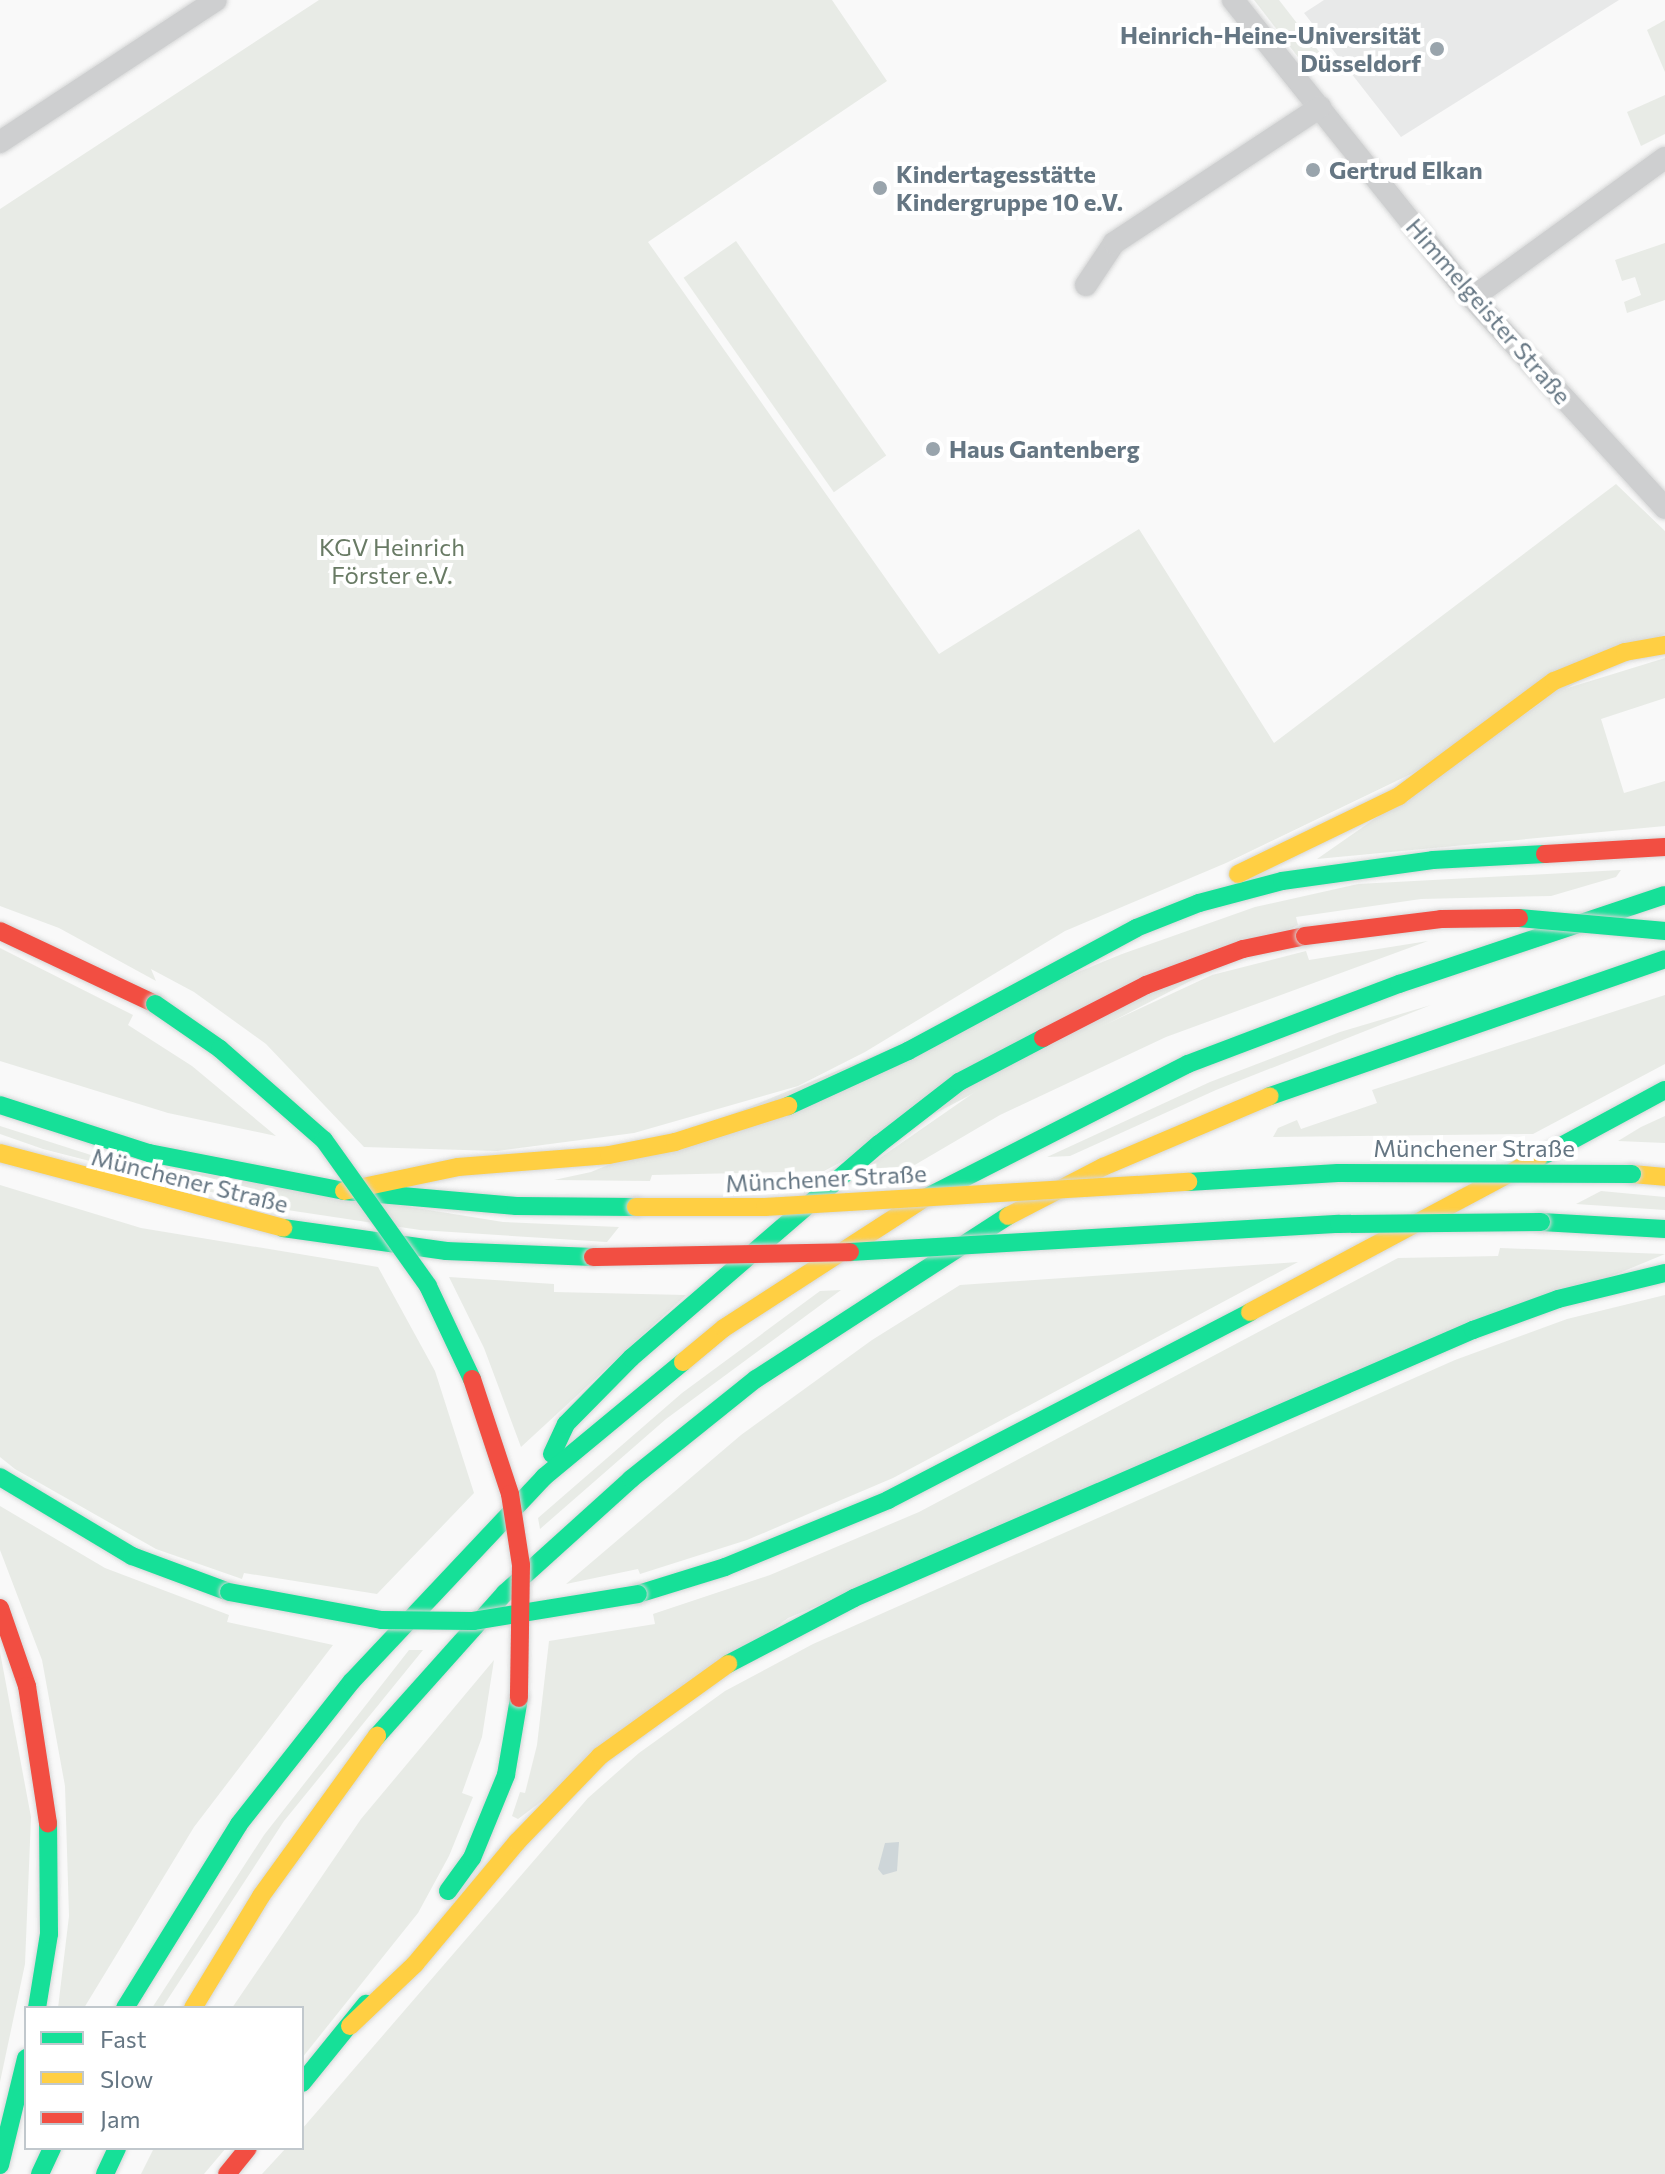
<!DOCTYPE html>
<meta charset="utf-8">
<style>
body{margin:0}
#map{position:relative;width:1665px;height:2174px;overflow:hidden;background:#f9f9f9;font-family:Commissioner,sans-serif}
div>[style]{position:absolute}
.built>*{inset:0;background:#e8e9e9}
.green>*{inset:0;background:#e8ebe6;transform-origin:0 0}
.water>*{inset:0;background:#ced6d9}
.roads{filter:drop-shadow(0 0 2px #d5d6d6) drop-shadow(0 0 2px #d5d6d6)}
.street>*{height:22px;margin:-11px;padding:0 11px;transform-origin:11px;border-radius:11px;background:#cecfd0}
.fast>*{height:18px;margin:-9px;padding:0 9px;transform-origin:9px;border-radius:9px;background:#16e098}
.slow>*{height:18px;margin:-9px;padding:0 9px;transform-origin:9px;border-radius:9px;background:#ffcf43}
.jam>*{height:18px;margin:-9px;padding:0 9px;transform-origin:9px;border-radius:9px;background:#f24e42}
.bridges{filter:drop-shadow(0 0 2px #d5d6d6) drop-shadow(0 0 2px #d5d6d6)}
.fast-bridge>*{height:18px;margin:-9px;padding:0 9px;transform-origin:9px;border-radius:9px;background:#16e098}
.slow-bridge>*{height:18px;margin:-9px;padding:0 9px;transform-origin:9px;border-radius:9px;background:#ffcf43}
.jam-bridge>*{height:18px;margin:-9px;padding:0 9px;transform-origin:9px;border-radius:9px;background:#f24e42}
.dots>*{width:22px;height:22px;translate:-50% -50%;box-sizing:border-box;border:4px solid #fff;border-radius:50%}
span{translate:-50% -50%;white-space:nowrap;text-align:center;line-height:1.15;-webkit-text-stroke:8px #fff;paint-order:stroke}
.poi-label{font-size:24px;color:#657683;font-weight:700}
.right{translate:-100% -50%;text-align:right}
.left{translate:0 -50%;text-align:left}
.street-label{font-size:24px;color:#657683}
.park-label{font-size:24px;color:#687a64}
.legend{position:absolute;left:24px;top:2006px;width:280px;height:144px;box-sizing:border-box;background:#fff;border:2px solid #c1c8cd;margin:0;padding:10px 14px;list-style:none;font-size:24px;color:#657683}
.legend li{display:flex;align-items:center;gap:16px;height:40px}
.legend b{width:40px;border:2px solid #c1c8cd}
</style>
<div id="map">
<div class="built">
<i style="clip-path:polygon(1324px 0,1619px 0,1401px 137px,1304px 13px)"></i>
</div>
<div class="green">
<i style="clip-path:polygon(319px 0,832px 0,887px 81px,648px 242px,939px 654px,1139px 529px,1274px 743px,1616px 484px,1665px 531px,1665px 634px,1413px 773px,1226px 863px,1065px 931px,865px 1052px,798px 1086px,634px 1133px,497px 1151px,364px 1147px,266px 1044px,194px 992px,151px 969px,156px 981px,59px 928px,0 906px,0 209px)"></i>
<i style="clip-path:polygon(1254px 0,1279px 0,1324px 58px,1308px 70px)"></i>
<i style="clip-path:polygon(1665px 20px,1665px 72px,1647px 30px)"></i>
<i style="clip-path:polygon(1665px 95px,1665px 134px,1641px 146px,1627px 112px)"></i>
<i style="left:736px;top:241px;width:262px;height:64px;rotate:55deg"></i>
<i style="clip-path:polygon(1665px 243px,1665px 300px,1627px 313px,1624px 302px,1641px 295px,1635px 277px,1622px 281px,1615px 260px)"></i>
<i style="clip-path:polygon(1665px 658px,1665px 698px,1601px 719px,1624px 793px,1665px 781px,1665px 826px,1317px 859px,1558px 691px)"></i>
<i style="clip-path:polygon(1621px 870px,1616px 877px,1551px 896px,1421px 899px,1296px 917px,1298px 925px,824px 1171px,652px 1175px,650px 1181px,554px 1180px,591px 1172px,1122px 954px,1255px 907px,1358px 884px)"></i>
<i style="clip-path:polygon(1428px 941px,1166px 1037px,1000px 1115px,913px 1166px,864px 1169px,1005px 1071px,1212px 975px,1306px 951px,1309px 960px)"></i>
<i style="clip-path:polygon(0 948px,133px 1015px,128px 1025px,192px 1066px,276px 1136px,168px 1113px,0 1061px)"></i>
<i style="clip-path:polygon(1665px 995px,1665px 1064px,1533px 1134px,1273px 1137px,1278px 1128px,1297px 1120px,1301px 1129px,1377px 1103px,1372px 1090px)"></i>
<i style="clip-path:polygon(1431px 1005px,1216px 1090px,1070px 1156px,1047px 1157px,1210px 1082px,1340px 1032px)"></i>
<i style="clip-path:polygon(1665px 1116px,1665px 1143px,1618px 1141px,1641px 1127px)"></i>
<i style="clip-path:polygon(0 1126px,94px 1156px,503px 1222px,619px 1227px,607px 1242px,420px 1230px,274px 1208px,43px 1149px,0 1134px)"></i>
<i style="clip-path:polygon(0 1185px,141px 1228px,378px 1267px,435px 1371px,474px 1493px,377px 1594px,244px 1573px,242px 1579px,156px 1549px,15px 1469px,0 1457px)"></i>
<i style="clip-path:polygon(1601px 1191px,1665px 1197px,1665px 1210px,1576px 1204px)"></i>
<i style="clip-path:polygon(1500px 1248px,1665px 1254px,788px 1618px,518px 1819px,512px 1816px,520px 1792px,525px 1793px,537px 1745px,549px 1641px,655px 1624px,653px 1614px,770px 1575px,919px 1512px,1398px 1258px,1498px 1256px)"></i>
<i style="clip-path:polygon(1298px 1262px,893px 1478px,747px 1540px,640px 1574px,638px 1569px,566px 1584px,741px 1435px,872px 1340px,960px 1285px)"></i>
<i style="clip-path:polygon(449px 1277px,554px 1284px,554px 1292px,686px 1295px,521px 1447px,484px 1348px)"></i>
<i style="clip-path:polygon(841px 1290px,666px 1419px,540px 1529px,538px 1518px,682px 1393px,820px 1291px)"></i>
<i style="clip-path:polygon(1665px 1295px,1665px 2174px,262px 2174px,286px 2148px,302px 2148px,302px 2129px,588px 1798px,639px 1753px,725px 1691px,813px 1644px,1455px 1360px,1567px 1319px)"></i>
<i style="clip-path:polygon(0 1506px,105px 1568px,229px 1615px,227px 1622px,333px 1645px,194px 1827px,84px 2008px,58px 2008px,69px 1916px,65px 1786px,42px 1660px,0 1550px)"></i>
<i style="clip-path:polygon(409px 1650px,423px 1650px,284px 1821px,162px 2008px,152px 2008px,264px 1835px)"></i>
<i style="clip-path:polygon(0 1652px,31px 1817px,25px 1964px,0 2082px)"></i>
<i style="clip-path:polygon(494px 1660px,482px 1737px,462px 1793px,473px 1797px,449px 1856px,418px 1913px,302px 2058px,302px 2008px,232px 2008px,361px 1819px)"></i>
<i style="clip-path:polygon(154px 2148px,226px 2148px,204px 2174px,141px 2174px)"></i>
</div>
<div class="water">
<i style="clip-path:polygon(899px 1842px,897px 1871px,883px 1875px,878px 1869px,885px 1843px)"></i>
</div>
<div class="roads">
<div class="street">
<i style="left:1233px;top:0;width:382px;rotate:51.3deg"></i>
<i style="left:1472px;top:298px;width:285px;rotate:47.4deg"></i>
<i style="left:0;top:142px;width:258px;rotate:-33.3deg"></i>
<i style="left:1086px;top:285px;width:50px;rotate:-56.3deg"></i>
<i style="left:1114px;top:243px;width:247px;rotate:-33.4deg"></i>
<i style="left:1472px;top:298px;width:238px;rotate:-36deg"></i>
</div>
<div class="fast">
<i style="left:1270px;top:1096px;width:418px;rotate:-19.1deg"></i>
<i style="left:0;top:1105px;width:157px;rotate:17.9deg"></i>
<i style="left:149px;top:1153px;width:199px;rotate:11deg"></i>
<i style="left:344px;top:1191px;width:173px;rotate:5deg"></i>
<i style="left:516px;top:1206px;width:120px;rotate:0.5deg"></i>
<i style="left:788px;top:1106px;width:132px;rotate:-24.6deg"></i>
<i style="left:908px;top:1051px;width:259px;rotate:-28.3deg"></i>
<i style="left:1136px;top:928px;width:68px;rotate:-21.6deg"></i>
<i style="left:1199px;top:903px;width:86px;rotate:-14.8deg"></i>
<i style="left:1282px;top:881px;width:152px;rotate:-7.9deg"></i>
<i style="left:1433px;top:860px;width:112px;rotate:-3.1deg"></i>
<i style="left:1539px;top:1158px;width:143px;rotate:-28.4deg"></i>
<i style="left:925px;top:1198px;width:295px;rotate:-27deg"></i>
<i style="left:1188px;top:1064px;width:226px;rotate:-20.8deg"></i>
<i style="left:1399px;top:984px;width:280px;rotate:-18.5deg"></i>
<i style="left:1541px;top:1222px;width:124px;rotate:3.2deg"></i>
<i style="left:283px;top:1228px;width:165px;rotate:8deg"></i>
<i style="left:446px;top:1251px;width:147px;rotate:2.3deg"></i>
<i style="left:552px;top:1454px;width:33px;rotate:-65deg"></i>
<i style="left:566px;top:1424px;width:93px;rotate:-45.4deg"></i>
<i style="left:631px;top:1358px;width:328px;rotate:-40.8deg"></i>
<i style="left:879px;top:1144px;width:101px;rotate:-37.8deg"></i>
<i style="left:959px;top:1082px;width:95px;rotate:-27.6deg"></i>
<i style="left:0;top:1477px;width:154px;rotate:30.9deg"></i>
<i style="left:132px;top:1556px;width:103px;rotate:20.4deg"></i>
<i style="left:638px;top:1594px;width:91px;rotate:-17.2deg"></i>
<i style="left:725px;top:1567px;width:176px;rotate:-22.3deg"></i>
<i style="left:888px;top:1500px;width:408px;rotate:-27.4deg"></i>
<i style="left:728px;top:1664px;width:142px;rotate:-27.6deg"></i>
<i style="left:854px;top:1598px;width:675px;rotate:-23.41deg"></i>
<i style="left:1473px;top:1330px;width:90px;rotate:-20deg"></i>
<i style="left:1558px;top:1299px;width:110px;rotate:-13.7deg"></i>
<i style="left:377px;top:1736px;width:192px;rotate:-48.2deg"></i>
<i style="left:505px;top:1593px;width:170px;rotate:-42.1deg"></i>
<i style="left:631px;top:1479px;width:160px;rotate:-38.7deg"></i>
<i style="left:756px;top:1379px;width:300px;rotate:-32.9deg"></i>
<i style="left:448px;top:1891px;width:41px;rotate:-54deg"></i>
<i style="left:472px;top:1858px;width:90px;rotate:-67.7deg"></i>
<i style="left:506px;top:1775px;width:78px;rotate:-80.4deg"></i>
<i style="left:37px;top:2008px;width:75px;rotate:-80.8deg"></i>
<i style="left:49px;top:1934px;width:111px;rotate:-90.5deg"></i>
<i style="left:125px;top:2008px;width:216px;rotate:-58.2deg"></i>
<i style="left:239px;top:1824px;width:182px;rotate:-51.7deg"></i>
<i style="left:352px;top:1681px;width:280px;rotate:-46.7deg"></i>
<i style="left:544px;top:1477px;width:180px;rotate:-39.6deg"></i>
<i style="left:302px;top:2083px;width:102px;rotate:-51deg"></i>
<i style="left:0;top:2165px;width:110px;rotate:-76.3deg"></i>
<i style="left:40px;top:2174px;width:29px;rotate:-65deg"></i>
<i style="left:105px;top:2174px;width:29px;rotate:-65deg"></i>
</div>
<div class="slow">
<i style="left:1238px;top:874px;width:179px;rotate:-25.8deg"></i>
<i style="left:1399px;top:796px;width:193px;rotate:-36.6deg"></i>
<i style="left:1554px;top:681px;width:77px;rotate:-22.2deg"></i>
<i style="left:1625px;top:652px;width:41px;rotate:-9.9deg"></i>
<i style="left:0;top:1153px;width:293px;rotate:14.8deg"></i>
<i style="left:1632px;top:1174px;width:33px;rotate:5deg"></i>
<i style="left:344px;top:1191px;width:116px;rotate:-11.9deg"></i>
<i style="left:458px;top:1167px;width:151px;rotate:-4.5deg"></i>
<i style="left:609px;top:1155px;width:67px;rotate:-11.1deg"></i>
<i style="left:675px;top:1142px;width:119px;rotate:-17.7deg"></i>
<i style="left:1008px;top:1216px;width:107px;rotate:-27.3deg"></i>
<i style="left:1103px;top:1167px;width:181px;rotate:-23deg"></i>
<i style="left:1250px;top:1312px;width:327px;rotate:-28.1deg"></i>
<i style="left:683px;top:1362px;width:53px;rotate:-39.7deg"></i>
<i style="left:724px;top:1328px;width:239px;rotate:-32.9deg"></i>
<i style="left:193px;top:2008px;width:131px;rotate:-58.7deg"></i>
<i style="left:261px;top:1896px;width:198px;rotate:-54.1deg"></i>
<i style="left:350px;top:2026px;width:90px;rotate:-43.6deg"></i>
<i style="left:415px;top:1964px;width:159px;rotate:-50.1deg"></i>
<i style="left:517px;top:1842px;width:120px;rotate:-46deg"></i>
<i style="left:600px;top:1756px;width:158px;rotate:-35.7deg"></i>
</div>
<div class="jam">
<i style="left:1545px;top:854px;width:120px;rotate:-3.3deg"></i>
<i style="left:0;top:931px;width:171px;rotate:25.2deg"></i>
<i style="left:1043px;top:1038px;width:116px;rotate:-27.2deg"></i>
<i style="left:1146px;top:985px;width:103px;rotate:-20.4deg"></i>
<i style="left:1243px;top:949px;width:63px;rotate:-11.8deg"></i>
<i style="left:0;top:1608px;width:83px;rotate:70.9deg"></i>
<i style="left:27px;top:1686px;width:139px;rotate:81.3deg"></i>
<i style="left:227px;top:2174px;width:33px;rotate:-51deg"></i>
</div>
</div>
<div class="bridges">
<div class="fast-bridge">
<i style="left:1519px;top:918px;width:147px;rotate:5.1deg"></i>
<i style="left:155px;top:1004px;width:79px;rotate:34.7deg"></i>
<i style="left:220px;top:1049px;width:138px;rotate:41.2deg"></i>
<i style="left:324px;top:1140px;width:179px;rotate:54.5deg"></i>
<i style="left:428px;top:1286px;width:103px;rotate:64.7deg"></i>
<i style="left:1188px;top:1182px;width:150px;rotate:-3.4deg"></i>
<i style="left:1338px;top:1173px;width:294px;rotate:0.2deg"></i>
<i style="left:850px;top:1252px;width:490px;rotate:-3.3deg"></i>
<i style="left:1339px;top:1224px;width:202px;rotate:-0.6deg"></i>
<i style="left:229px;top:1592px;width:155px;rotate:10.4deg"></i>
<i style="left:381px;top:1620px;width:92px;rotate:0.6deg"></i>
<i style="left:473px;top:1621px;width:167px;rotate:-9.3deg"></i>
</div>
<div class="slow-bridge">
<i style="left:636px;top:1207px;width:129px"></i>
<i style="left:765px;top:1207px;width:424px;rotate:-3.4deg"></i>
</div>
<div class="jam-bridge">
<i style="left:1305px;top:936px;width:137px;rotate:-7.1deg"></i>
<i style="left:1441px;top:919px;width:78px;rotate:-0.7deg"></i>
<i style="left:593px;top:1257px;width:257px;rotate:-1.1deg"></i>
<i style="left:472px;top:1379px;width:121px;rotate:71.7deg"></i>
<i style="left:510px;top:1494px;width:72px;rotate:81.2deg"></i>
<i style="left:521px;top:1565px;width:133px;rotate:90.9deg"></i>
</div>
</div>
<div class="dots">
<i style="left:1437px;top:49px;background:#99a4ac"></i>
<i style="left:1313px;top:170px;background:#99a4ac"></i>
<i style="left:880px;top:188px;background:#99a4ac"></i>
<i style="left:933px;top:449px;background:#99a4ac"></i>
</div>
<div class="poi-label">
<span class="right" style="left:1421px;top:49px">Heinrich-Heine-Universität<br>Düsseldorf</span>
<span class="left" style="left:1329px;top:170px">Gertrud Elkan</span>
<span class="left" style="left:896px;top:188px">Kindertagesstätte<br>Kindergruppe 10 e.V.</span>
<span class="left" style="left:949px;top:449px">Haus Gantenberg</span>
</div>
<div class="street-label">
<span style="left:1489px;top:311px;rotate:49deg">Himmelgeister Straße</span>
<span style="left:1474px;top:1148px">Münchener Straße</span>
<span style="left:826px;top:1178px;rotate:-3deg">Münchener Straße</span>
<span style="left:190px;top:1180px;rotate:14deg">Münchener Straße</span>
</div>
<div class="park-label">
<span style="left:392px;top:561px">KGV Heinrich<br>Förster e.V.</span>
</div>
<ul class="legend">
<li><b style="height:10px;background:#16e098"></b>Fast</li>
<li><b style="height:10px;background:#ffcf43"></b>Slow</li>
<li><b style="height:10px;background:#f24e42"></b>Jam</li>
</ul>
</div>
